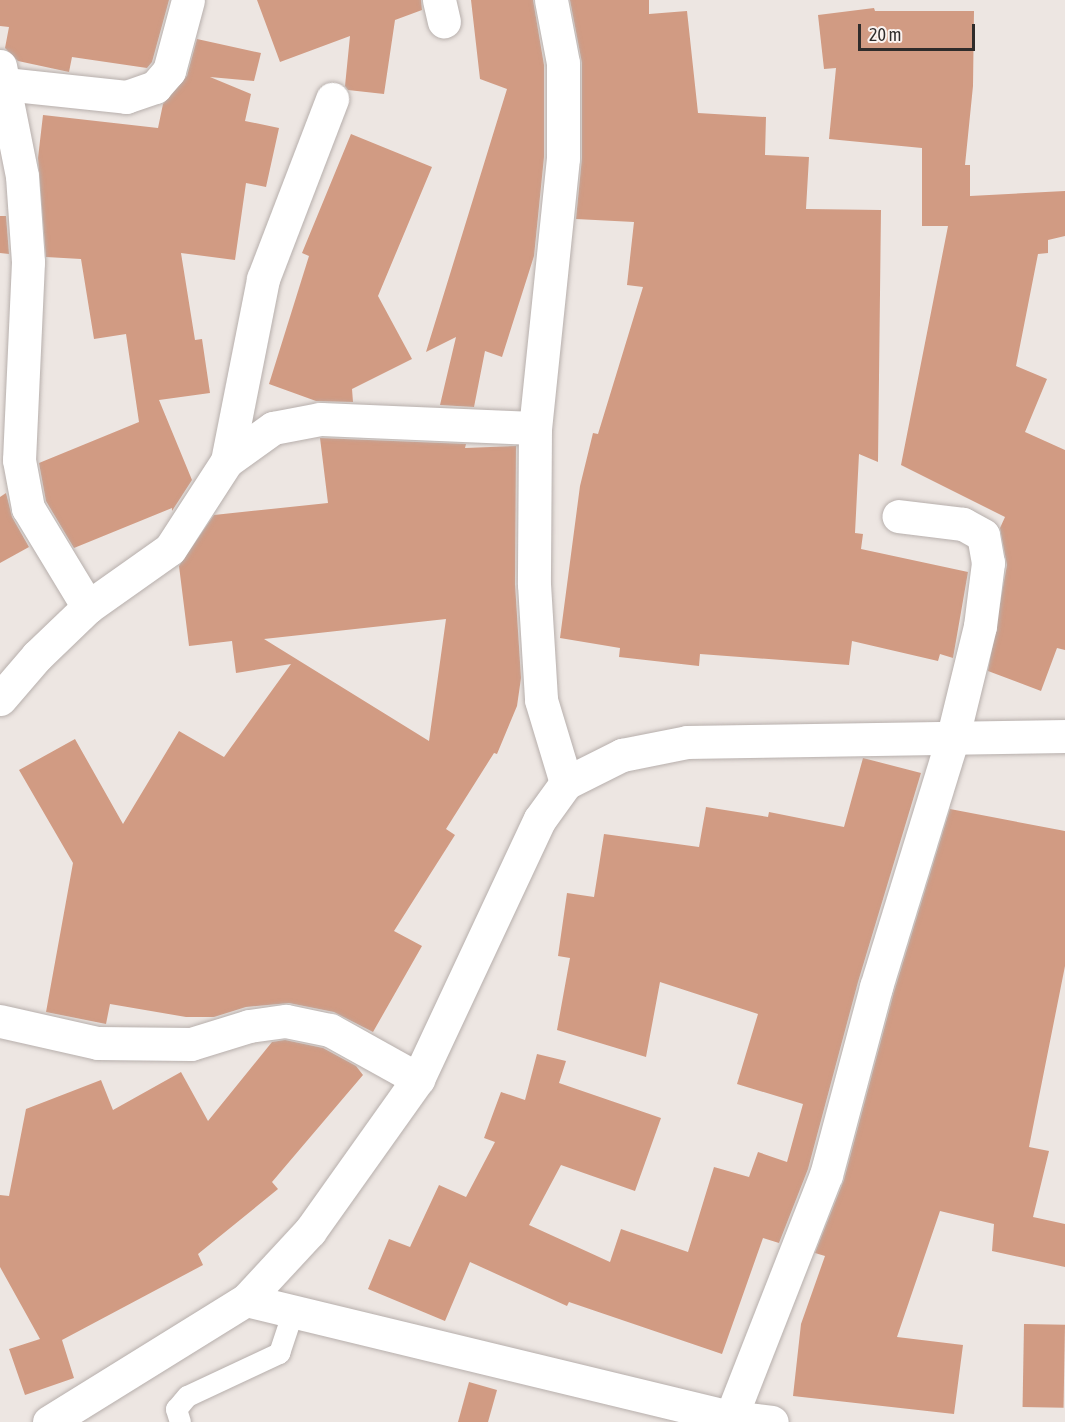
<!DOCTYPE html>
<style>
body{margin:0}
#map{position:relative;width:1065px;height:1422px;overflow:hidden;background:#ede6e2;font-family:"Asap Condensed",sans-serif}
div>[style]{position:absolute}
.building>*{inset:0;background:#d19b83;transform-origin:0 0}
.roads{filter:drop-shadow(0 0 2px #b7afac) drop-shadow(0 0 2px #b7afac)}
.lane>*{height:21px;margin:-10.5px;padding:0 10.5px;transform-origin:10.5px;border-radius:10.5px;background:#fff}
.street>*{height:33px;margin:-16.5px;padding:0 16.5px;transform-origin:16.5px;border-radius:16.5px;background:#fff}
.secondary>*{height:33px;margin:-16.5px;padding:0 16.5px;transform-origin:16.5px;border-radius:16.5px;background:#fff}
span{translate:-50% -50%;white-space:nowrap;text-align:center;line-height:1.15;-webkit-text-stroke:4.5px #fbf3f0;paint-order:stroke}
.scale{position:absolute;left:858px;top:24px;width:117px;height:27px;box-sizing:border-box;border:3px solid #2f2c2b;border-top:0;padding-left:8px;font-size:18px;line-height:21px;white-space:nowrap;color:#2f2c2b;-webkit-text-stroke:4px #fbf3f0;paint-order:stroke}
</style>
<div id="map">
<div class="building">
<i style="clip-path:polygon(0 0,169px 0,152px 62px,147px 68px,72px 57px,69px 72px,18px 61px,5px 48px,9px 27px,0 26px)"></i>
<i style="clip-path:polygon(257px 0,421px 0,422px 10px,395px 20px,384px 94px,348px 90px,345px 86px,350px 36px,280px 62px)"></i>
<i style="clip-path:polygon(471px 0,533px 0,544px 65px,544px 157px,534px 256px,502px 357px,485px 351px,474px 407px,440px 405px,456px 337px,426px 352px,507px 89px,480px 79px)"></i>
<i style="clip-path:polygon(570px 0,649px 0,649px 14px,687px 11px,698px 113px,766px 117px,765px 155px,809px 157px,806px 209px,881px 210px,878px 462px,859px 454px,855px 533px,863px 534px,861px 549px,968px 572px,953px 658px,940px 654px,938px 661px,852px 641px,849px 665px,700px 654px,699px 666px,619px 657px,620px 648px,560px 638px,580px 486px,593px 433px,598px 434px,643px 287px,627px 285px,634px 222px,576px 219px,582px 158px,582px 63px)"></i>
<i style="clip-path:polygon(874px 8px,875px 11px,974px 11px,973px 86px,965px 165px,970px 165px,970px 196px,1065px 191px,1065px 236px,1048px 240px,1048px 253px,1038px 254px,1016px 366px,1047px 379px,1025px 432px,1065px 450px,1065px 650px,1057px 648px,1041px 691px,988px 671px,1007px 565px,1000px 528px,1005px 517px,901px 465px,948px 226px,922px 226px,922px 148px,829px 139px,836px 68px,824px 69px,818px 15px)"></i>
<i style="clip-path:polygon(197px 39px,261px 53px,254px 81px,210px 77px,251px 94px,245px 121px,279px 128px,266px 187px,246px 183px,235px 260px,181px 253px,195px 340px,202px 339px,210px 393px,159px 400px,192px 480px,172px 511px,172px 508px,74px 548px,46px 501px,39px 463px,139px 422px,126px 334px,94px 339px,81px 259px,46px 257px,38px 158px,43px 115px,158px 128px,163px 104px,187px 76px)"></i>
<i style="clip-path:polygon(351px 134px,432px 167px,378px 296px,412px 359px,352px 389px,353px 402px,316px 401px,269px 384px,309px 256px,302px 253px)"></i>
<i style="clip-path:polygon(0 216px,6px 216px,9px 254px,0 253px)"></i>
<i style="clip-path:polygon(evenodd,320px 438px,466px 444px,465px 448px,516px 446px,515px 584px,521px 678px,517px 706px,497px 754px,494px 753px,446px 829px,455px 835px,394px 931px,422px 946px,373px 1032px,334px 1012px,289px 1003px,246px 1007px,214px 1017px,186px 1017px,110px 1004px,106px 1024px,46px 1012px,73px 863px,19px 770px,75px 739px,123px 824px,179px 731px,224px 757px,291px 664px,236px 673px,232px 641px,189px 646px,179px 566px,214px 515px,328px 503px,320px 438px,446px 619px,429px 741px,264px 639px,446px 619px)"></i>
<i style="clip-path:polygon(6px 493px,12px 517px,29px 547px,0 563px,0 497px)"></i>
<i style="clip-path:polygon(863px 758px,921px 773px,858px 982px,808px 1169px,779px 1243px,763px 1238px,722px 1354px,569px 1302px,567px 1306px,470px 1262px,445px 1321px,368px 1289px,389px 1239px,410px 1247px,439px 1185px,466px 1197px,495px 1142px,484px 1138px,501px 1092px,525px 1100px,537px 1054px,566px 1061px,559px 1083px,661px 1118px,635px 1191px,561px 1165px,529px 1225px,610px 1262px,621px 1229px,688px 1252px,714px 1167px,749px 1177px,758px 1152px,787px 1162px,803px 1104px,737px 1084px,758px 1014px,660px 982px,646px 1057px,557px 1030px,570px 958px,558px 956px,567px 893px,594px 897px,604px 834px,699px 847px,706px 807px,768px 817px,769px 812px,844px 827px)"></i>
<i style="clip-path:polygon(950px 809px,1065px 831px,1065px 966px,1029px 1147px,1049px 1151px,1033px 1217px,1065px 1224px,1065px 1267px,992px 1251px,994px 1224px,940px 1211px,897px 1337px,963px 1345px,954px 1414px,793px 1396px,801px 1324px,825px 1256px,815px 1253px,844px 1180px,894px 992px)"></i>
<i style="clip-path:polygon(285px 1040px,323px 1048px,356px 1066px,363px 1075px,272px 1182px,278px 1189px,198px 1254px,203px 1265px,62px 1340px,74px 1378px,25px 1395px,9px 1349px,40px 1339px,0 1267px,0 1195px,9px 1196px,26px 1109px,101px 1080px,113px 1110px,181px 1072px,208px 1121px,272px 1042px)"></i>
<i style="left:1024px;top:1324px;width:41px;height:83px;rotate:1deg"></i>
<i style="clip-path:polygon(469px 1382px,497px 1390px,488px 1422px,458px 1422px)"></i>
</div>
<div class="roads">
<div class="lane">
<i style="left:180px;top:1422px;width:14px;rotate:-107deg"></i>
<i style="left:176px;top:1409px;width:17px;rotate:-50deg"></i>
<i style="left:187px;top:1396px;width:102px;rotate:-25.1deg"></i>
<i style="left:279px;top:1353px;width:44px;rotate:-71.6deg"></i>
</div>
<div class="street">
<i style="left:439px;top:0;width:22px;rotate:77deg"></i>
<i style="left:551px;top:0;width:64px;rotate:79.2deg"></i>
<i style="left:563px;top:63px;width:95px;rotate:90deg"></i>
<i style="left:563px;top:158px;width:271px;rotate:95.9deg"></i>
<i style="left:535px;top:428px;width:156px;rotate:90.4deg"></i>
<i style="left:534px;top:584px;width:116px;rotate:86.5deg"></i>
<i style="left:541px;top:700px;width:87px;rotate:73.2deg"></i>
<i style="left:0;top:66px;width:112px;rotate:78.7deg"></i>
<i style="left:22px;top:176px;width:86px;rotate:86deg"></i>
<i style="left:28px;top:262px;width:198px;rotate:92.6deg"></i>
<i style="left:19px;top:460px;width:49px;rotate:79.4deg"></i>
<i style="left:28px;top:508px;width:116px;rotate:58.8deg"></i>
<i style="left:5px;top:84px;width:122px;rotate:6.1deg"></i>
<i style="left:126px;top:97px;width:31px;rotate:-19deg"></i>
<i style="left:155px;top:87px;width:21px;rotate:-49deg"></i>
<i style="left:169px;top:71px;width:73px;rotate:-75deg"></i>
<i style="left:227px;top:461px;width:186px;rotate:-78.8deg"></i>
<i style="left:263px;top:279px;width:193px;rotate:-69deg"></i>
<i style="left:0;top:699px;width:57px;rotate:-49.3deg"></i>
<i style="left:37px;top:656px;width:71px;rotate:-43.9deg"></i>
<i style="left:88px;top:607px;width:100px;rotate:-35.3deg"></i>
<i style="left:170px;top:549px;width:105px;rotate:-57.1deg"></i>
<i style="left:227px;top:461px;width:57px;rotate:-35.7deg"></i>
<i style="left:273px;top:428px;width:48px;rotate:-10.8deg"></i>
<i style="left:320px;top:419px;width:215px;rotate:2.4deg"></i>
<i style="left:0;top:1021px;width:100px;rotate:12.7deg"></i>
<i style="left:98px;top:1043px;width:93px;rotate:0.6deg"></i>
<i style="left:191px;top:1044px;width:61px;rotate:-17.2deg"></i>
<i style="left:249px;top:1026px;width:37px;rotate:-8deg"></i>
<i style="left:286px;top:1021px;width:45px;rotate:11.6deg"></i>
<i style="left:330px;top:1030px;width:101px;rotate:29.1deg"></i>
<i style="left:246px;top:1300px;width:499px;rotate:13.6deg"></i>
<i style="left:731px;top:1417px;width:41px;rotate:7deg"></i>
<i style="left:729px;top:1422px;width:265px;rotate:-68.6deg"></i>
<i style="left:826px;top:1175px;width:195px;rotate:-75.1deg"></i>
<i style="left:876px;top:987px;width:263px;rotate:-72.9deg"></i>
<i style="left:953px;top:736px;width:113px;rotate:-76.2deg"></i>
<i style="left:980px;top:626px;width:64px;rotate:-82.8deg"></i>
<i style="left:988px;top:563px;width:28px;rotate:-100deg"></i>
<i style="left:983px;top:535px;width:23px;rotate:-151deg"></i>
<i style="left:963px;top:524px;width:65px;rotate:-173deg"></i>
</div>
<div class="secondary">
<i style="left:49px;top:1422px;width:232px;rotate:-31.8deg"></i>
<i style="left:246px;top:1300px;width:94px;rotate:-47.2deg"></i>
<i style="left:310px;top:1231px;width:186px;rotate:-54.6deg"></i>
<i style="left:418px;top:1079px;width:287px;rotate:-64.9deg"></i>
<i style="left:540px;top:819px;width:44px;rotate:-54.2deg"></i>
<i style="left:566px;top:783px;width:63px;rotate:-26.6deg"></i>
<i style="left:622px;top:755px;width:66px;rotate:-11.3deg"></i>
<i style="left:687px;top:742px;width:378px;rotate:-0.9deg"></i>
</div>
</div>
<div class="scale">20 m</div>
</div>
